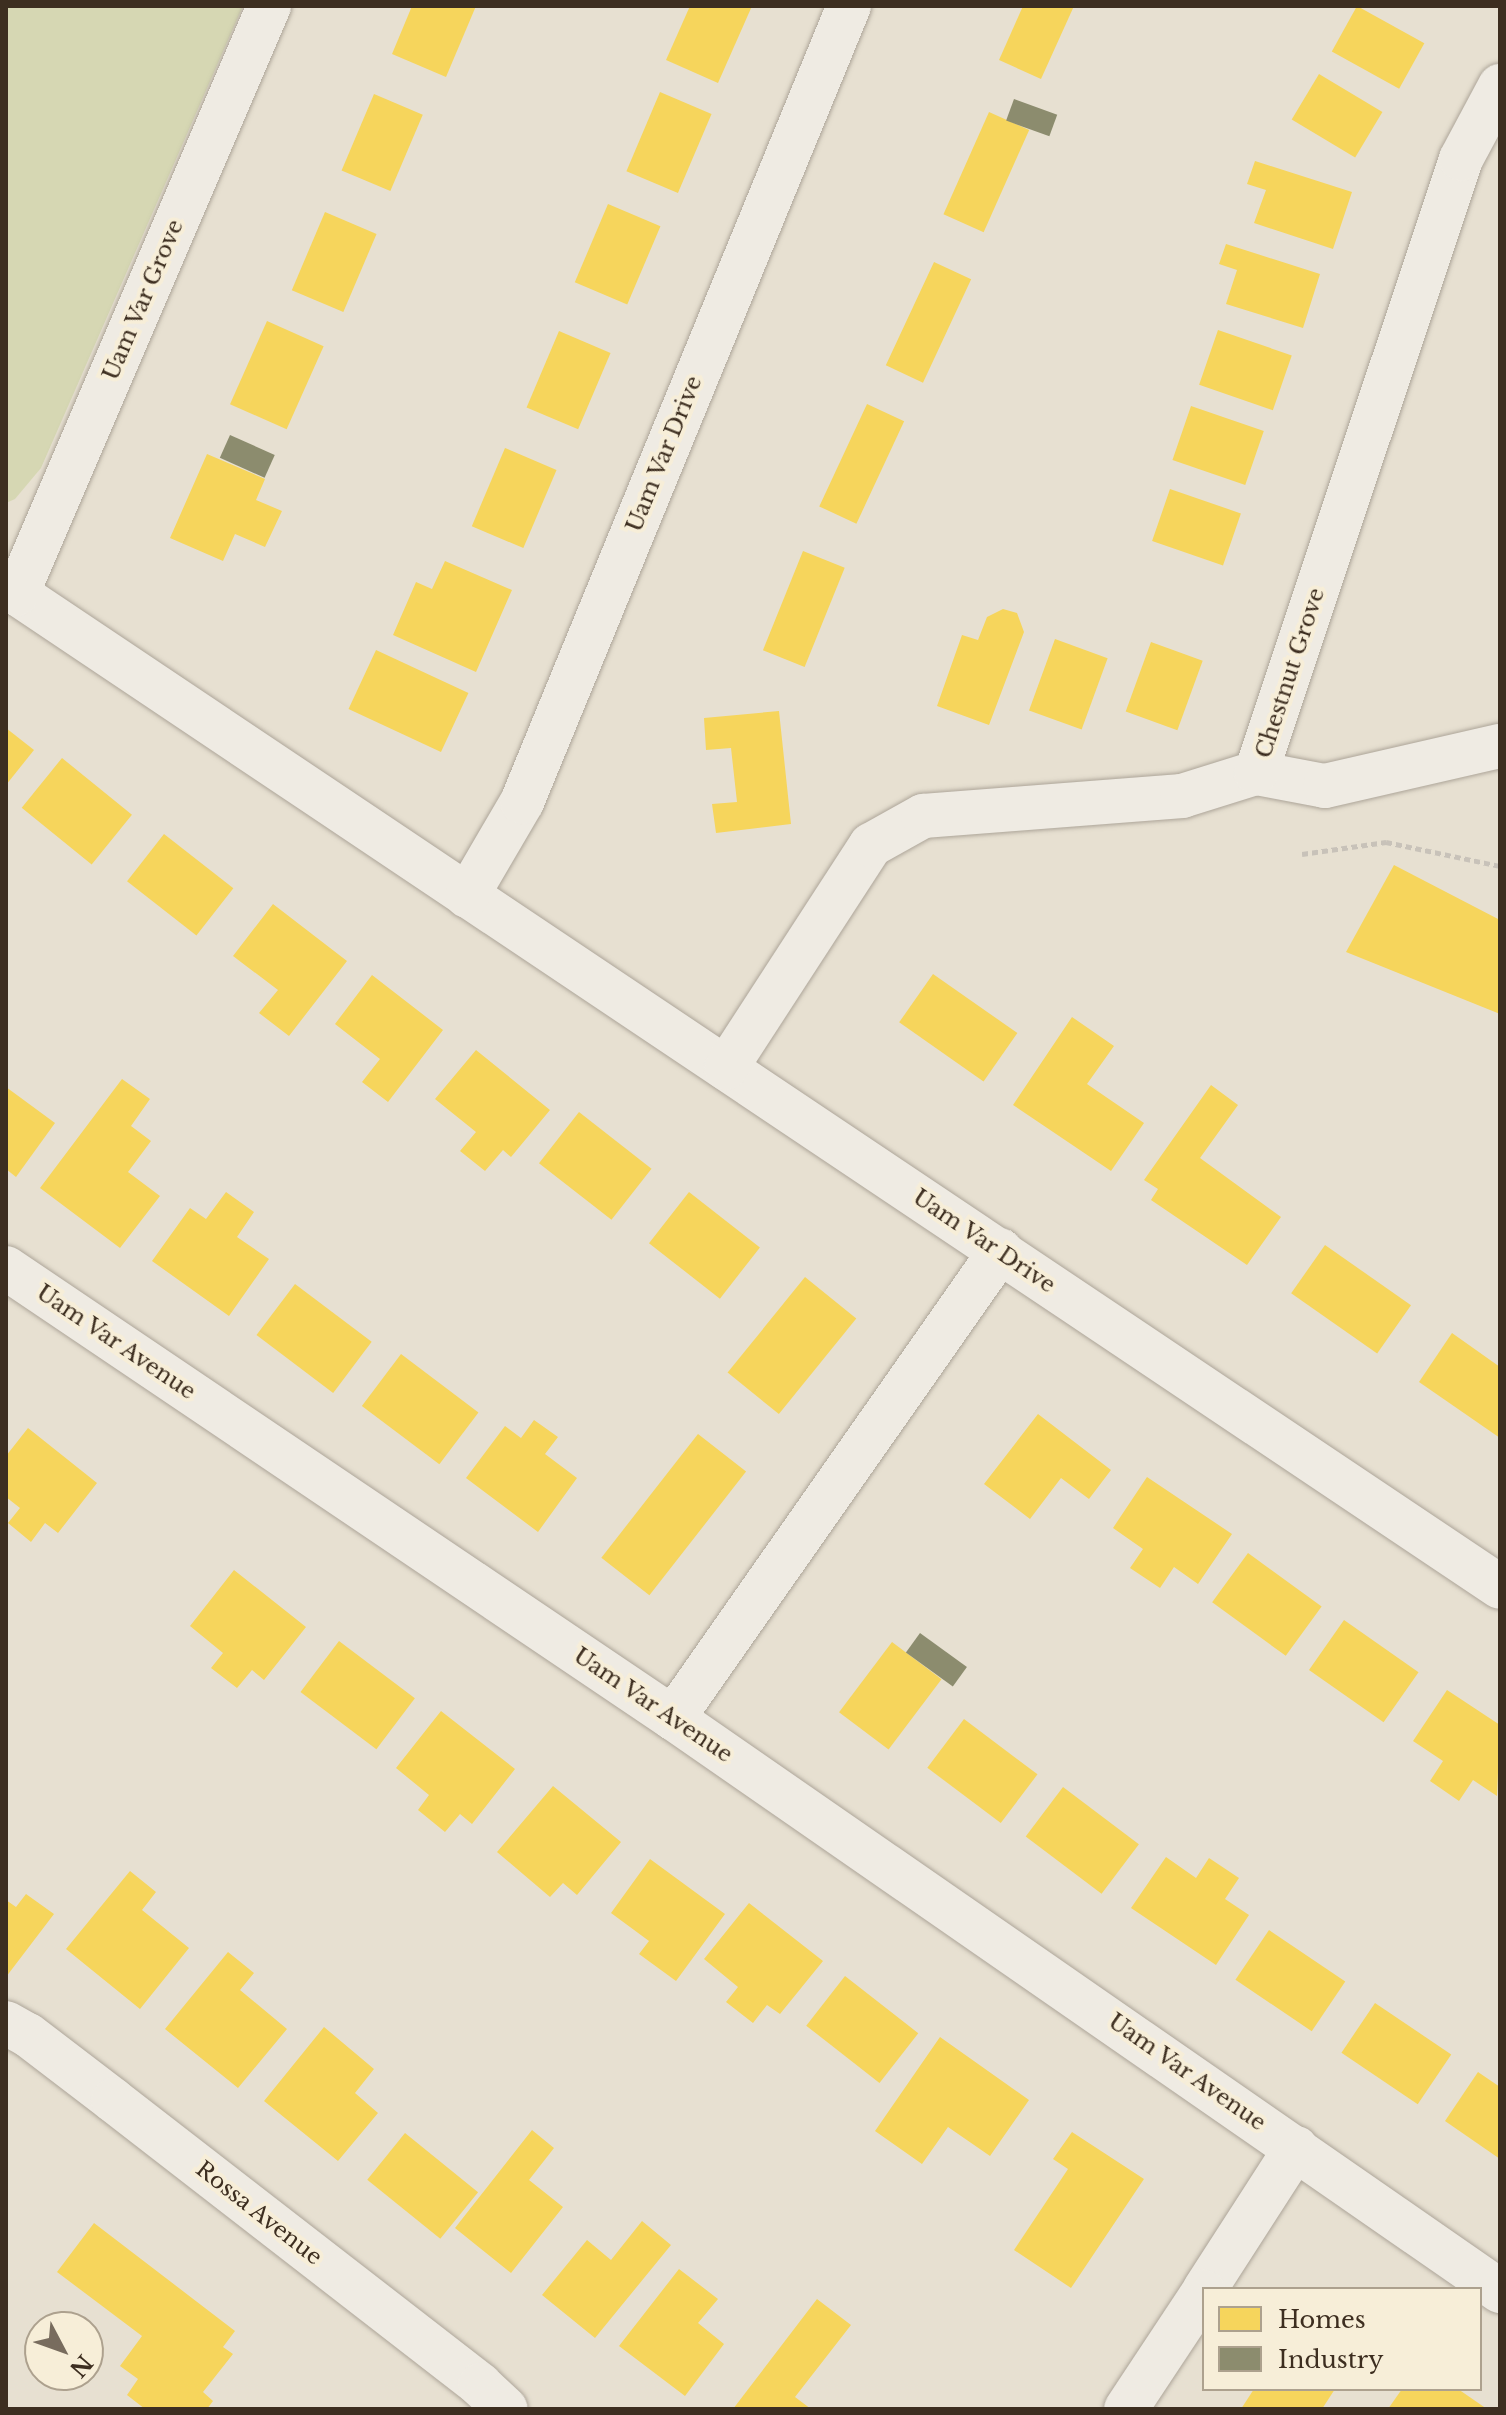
<!DOCTYPE html>
<style>
body{margin:0}
#map{position:relative;width:1506px;height:2415px;overflow:hidden;background:#e7e0d1;font-family:"Libre Baskerville",serif}
div>[style]{position:absolute}
.green>*{inset:0;background:#d6d7b3}
.homes>*{inset:0;background:#f6d55c;transform-origin:0 0}
.industry>*{inset:0;background:#8c8c6e;transform-origin:0 0}
.path>*{height:5px;margin-top:-2.5px;transform-origin:0;background:repeating-linear-gradient(90deg,#c8c2b9 0 6px,transparent 0 10px)}
.roads{filter:drop-shadow(0 0 2px #ada599) drop-shadow(0 0 2px #ada599)}
.minor>*{height:44px;margin:-22px;padding:0 22px;transform-origin:22px;border-radius:22px;background:#efebe3}
span{translate:-50% -50%;white-space:nowrap;text-align:center;line-height:1.15;-webkit-text-stroke:8px #f7eed8;paint-order:stroke}
.street-label{font-size:22px;color:#3d2e20}
.frame{position:absolute;inset:0;border:8px solid #3d2e20;pointer-events:none}
.legend{position:absolute;left:1202px;top:2287px;width:280px;height:104px;box-sizing:border-box;background:#f7eed8;border:2px solid #ada18e;margin:0;padding:10px 14px;list-style:none;font-size:24px;color:#3d2e20}
.legend li{display:flex;align-items:center;gap:16px;height:40px}
.legend b{width:40px;border:2px solid #ada18e}
.north{position:absolute;left:24px;top:2311px;width:80px;height:80px;box-sizing:border-box;background:#f7eed8;border:2px solid #ada18e;border-radius:50%;rotate:131deg;font-size:22px;font-weight:700;line-height:32px;text-align:center;color:#3d2e20}
.north::after{content:'';display:block;margin:auto;width:28px;height:36px;background:#786c5e;clip-path:polygon(50% 0,100% 100%,50% 72%,0 100%)}
</style>
<div id="map">
<div class="green">
<i style="clip-path:polygon(6px 6px,243px 6px,41px 468px,15px 499px,6px 503px)"></i>
</div>
<div class="homes">
<i style="clip-path:polygon(412px 6px,476px 6px,446px 77px,392px 54px)"></i>
<i style="clip-path:polygon(690px 6px,752px 6px,718px 83px,666px 60px)"></i>
<i style="clip-path:polygon(1023px 6px,1074px 6px,1041px 79px,999px 60px)"></i>
<i style="left:1357px;top:6px;width:77px;height:52px;rotate:29deg"></i>
<i style="left:1319px;top:74px;width:74px;height:53px;rotate:31deg"></i>
<i style="left:660px;top:92px;width:56px;height:86px;rotate:23deg"></i>
<i style="left:374px;top:94px;width:53px;height:83px;rotate:23deg"></i>
<i style="left:989px;top:112px;width:44px;height:112px;rotate:24deg"></i>
<i style="clip-path:polygon(1255px 161px,1352px 192px,1333px 249px,1254px 223px,1266px 190px,1247px 184px)"></i>
<i style="left:608px;top:204px;width:57px;height:85px;rotate:23deg"></i>
<i style="left:325px;top:212px;width:56px;height:85px;rotate:23deg"></i>
<i style="clip-path:polygon(1226px 244px,1320px 274px,1303px 328px,1226px 304px,1237px 270px,1219px 264px)"></i>
<i style="left:934px;top:262px;width:41px;height:114px;rotate:25deg"></i>
<i style="left:267px;top:321px;width:62px;height:91px;rotate:24deg"></i>
<i style="left:1218px;top:330px;width:78px;height:58px;rotate:19deg"></i>
<i style="left:559px;top:331px;width:56px;height:83px;rotate:23deg"></i>
<i style="left:867px;top:404px;width:41px;height:113px;rotate:25deg"></i>
<i style="left:1191px;top:406px;width:77px;height:57px;rotate:19deg"></i>
<i style="left:505px;top:448px;width:56px;height:85px;rotate:23deg"></i>
<i style="clip-path:polygon(207px 454px,265px 479px,256px 500px,282px 511px,265px 547px,235px 534px,223px 561px,170px 538px)"></i>
<i style="left:1170px;top:489px;width:75px;height:55px;rotate:19deg"></i>
<i style="left:803px;top:551px;width:45px;height:107px;rotate:22deg"></i>
<i style="clip-path:polygon(445px 561px,512px 590px,476px 672px,393px 635px,416px 582px,432px 589px)"></i>
<i style="clip-path:polygon(1003px 609px,1017px 613px,1024px 632px,989px 725px,937px 706px,962px 635px,978px 640px,987px 617px)"></i>
<i style="left:1055px;top:639px;width:56px;height:76px;rotate:20deg"></i>
<i style="left:1151px;top:642px;width:55px;height:74px;rotate:20deg"></i>
<i style="left:376px;top:650px;width:102px;height:65px;rotate:25deg"></i>
<i style="clip-path:polygon(779px 711px,791px 824px,716px 833px,712px 804px,737px 802px,731px 748px,706px 750px,704px 718px)"></i>
<i style="clip-path:polygon(6px 728px,34px 750px,6px 785px)"></i>
<i style="left:62px;top:758px;width:90px;height:64px;rotate:39deg"></i>
<i style="left:164px;top:834px;width:88px;height:60px;rotate:38deg"></i>
<i style="clip-path:polygon(1394px 865px,1500px 920px,1500px 1014px,1346px 952px)"></i>
<i style="clip-path:polygon(273px 904px,347px 961px,289px 1036px,259px 1013px,278px 990px,233px 956px)"></i>
<i style="left:933px;top:974px;width:103px;height:59px;rotate:35deg"></i>
<i style="clip-path:polygon(372px 975px,443px 1030px,388px 1102px,362px 1082px,380px 1059px,335px 1024px)"></i>
<i style="clip-path:polygon(1072px 1017px,1114px 1046px,1087px 1084px,1144px 1123px,1111px 1171px,1013px 1105px)"></i>
<i style="clip-path:polygon(476px 1050px,550px 1110px,511px 1157px,503px 1150px,485px 1171px,460px 1151px,476px 1132px,435px 1099px)"></i>
<i style="clip-path:polygon(122px 1079px,150px 1099px,131px 1126px,151px 1141px,128px 1172px,160px 1196px,120px 1248px,40px 1188px)"></i>
<i style="clip-path:polygon(1211px 1085px,1238px 1105px,1200px 1158px,1281px 1217px,1247px 1265px,1151px 1200px,1158px 1189px,1144px 1180px)"></i>
<i style="clip-path:polygon(6px 1087px,55px 1123px,16px 1177px,6px 1169px)"></i>
<i style="left:579px;top:1112px;width:92px;height:65px;rotate:38deg"></i>
<i style="clip-path:polygon(226px 1192px,254px 1212px,237px 1237px,269px 1259px,229px 1316px,152px 1261px,190px 1208px,206px 1219px)"></i>
<i style="left:689px;top:1192px;width:90px;height:65px;rotate:38deg"></i>
<i style="left:1325px;top:1245px;width:105px;height:59px;rotate:35deg"></i>
<i style="left:805px;top:1277px;width:66px;height:123px;rotate:39deg"></i>
<i style="left:295px;top:1284px;width:96px;height:64px;rotate:37deg"></i>
<i style="clip-path:polygon(1452px 1333px,1500px 1367px,1500px 1438px,1419px 1382px)"></i>
<i style="left:401px;top:1354px;width:97px;height:65px;rotate:37deg"></i>
<i style="clip-path:polygon(1038px 1414px,1111px 1470px,1089px 1499px,1061px 1478px,1030px 1519px,984px 1484px)"></i>
<i style="clip-path:polygon(534px 1420px,558px 1437px,545px 1454px,577px 1478px,538px 1532px,466px 1478px,505px 1426px,521px 1438px)"></i>
<i style="clip-path:polygon(28px 1428px,97px 1483px,58px 1533px,45px 1523px,31px 1542px,8px 1523px,20px 1508px,6px 1497px,6px 1456px)"></i>
<i style="left:698px;top:1434px;width:61px;height:157px;rotate:38deg"></i>
<i style="clip-path:polygon(1147px 1477px,1232px 1534px,1198px 1584px,1174px 1567px,1160px 1588px,1130px 1568px,1143px 1549px,1113px 1528px)"></i>
<i style="left:1248px;top:1553px;width:91px;height:61px;rotate:36deg"></i>
<i style="clip-path:polygon(234px 1570px,306px 1627px,264px 1680px,252px 1670px,237px 1688px,211px 1668px,223px 1653px,190px 1626px)"></i>
<i style="left:1344px;top:1620px;width:91px;height:61px;rotate:35deg"></i>
<i style="left:339px;top:1641px;width:95px;height:64px;rotate:37deg"></i>
<i style="left:892px;top:1642px;width:62px;height:88px;rotate:37deg"></i>
<i style="clip-path:polygon(1447px 1690px,1500px 1725px,1497px 1796px,1473px 1780px,1459px 1801px,1430px 1781px,1443px 1761px,1413px 1741px)"></i>
<i style="clip-path:polygon(441px 1711px,515px 1769px,472px 1824px,460px 1814px,445px 1832px,418px 1810px,429px 1795px,396px 1768px)"></i>
<i style="left:964px;top:1719px;width:92px;height:61px;rotate:37deg"></i>
<i style="clip-path:polygon(553px 1786px,621px 1842px,577px 1895px,563px 1883px,550px 1897px,497px 1852px)"></i>
<i style="left:1063px;top:1787px;width:95px;height:62px;rotate:37deg"></i>
<i style="clip-path:polygon(1166px 1857px,1196px 1878px,1209px 1858px,1239px 1878px,1225px 1899px,1249px 1915px,1216px 1965px,1131px 1908px)"></i>
<i style="clip-path:polygon(650px 1859px,725px 1914px,676px 1981px,639px 1954px,649px 1941px,611px 1913px)"></i>
<i style="clip-path:polygon(130px 1871px,156px 1892px,142px 1910px,189px 1948px,140px 2009px,66px 1949px)"></i>
<i style="clip-path:polygon(26px 1894px,54px 1914px,6px 1977px,6px 1900px,16px 1907px)"></i>
<i style="clip-path:polygon(749px 1903px,823px 1961px,780px 2014px,767px 2005px,753px 2023px,726px 2002px,738px 1987px,704px 1959px)"></i>
<i style="left:1269px;top:1930px;width:92px;height:60px;rotate:34deg"></i>
<i style="clip-path:polygon(228px 1952px,254px 1973px,240px 1990px,287px 2029px,238px 2088px,165px 2029px)"></i>
<i style="left:845px;top:1976px;width:93px;height:63px;rotate:38deg"></i>
<i style="left:1375px;top:2003px;width:92px;height:60px;rotate:34deg"></i>
<i style="clip-path:polygon(324px 2027px,374px 2069px,355px 2093px,378px 2113px,338px 2161px,264px 2101px)"></i>
<i style="clip-path:polygon(940px 2037px,1029px 2100px,990px 2156px,948px 2127px,922px 2164px,875px 2131px)"></i>
<i style="clip-path:polygon(1478px 2072px,1500px 2087px,1500px 2159px,1445px 2121px)"></i>
<i style="clip-path:polygon(532px 2130px,554px 2148px,529px 2180px,563px 2207px,511px 2273px,455px 2228px)"></i>
<i style="clip-path:polygon(1072px 2132px,1144px 2179px,1071px 2288px,1014px 2250px,1068px 2169px,1053px 2159px)"></i>
<i style="left:405px;top:2133px;width:94px;height:60px;rotate:39deg"></i>
<i style="clip-path:polygon(642px 2221px,671px 2245px,595px 2338px,542px 2295px,587px 2240px,611px 2260px)"></i>
<i style="clip-path:polygon(94px 2223px,235px 2331px,223px 2347px,233px 2354px,203px 2392px,213px 2401px,207px 2409px,145px 2409px,127px 2395px,138px 2379px,120px 2366px,142px 2336px,57px 2272px)"></i>
<i style="clip-path:polygon(679px 2269px,718px 2299px,698px 2323px,724px 2344px,685px 2396px,619px 2346px)"></i>
<i style="clip-path:polygon(817px 2299px,851px 2325px,795px 2397px,811px 2409px,733px 2409px)"></i>
<i style="clip-path:polygon(1254px 2389px,1335px 2389px,1322px 2409px,1241px 2409px)"></i>
<i style="clip-path:polygon(1402px 2389px,1458px 2389px,1487px 2409px,1388px 2409px)"></i>
</div>
<div class="industry">
<i style="left:1014px;top:99px;width:46px;height:23px;rotate:20deg"></i>
<i style="left:230px;top:435px;width:49px;height:25px;rotate:24deg"></i>
<i style="left:920px;top:1633px;width:58px;height:24px;rotate:36deg"></i>
</div>
<div class="path">
<i style="left:1302px;top:854px;width:85px;rotate:-8.1deg"></i>
<i style="left:1386px;top:842px;width:116px;rotate:11.9deg"></i>
</div>
<div class="roads">
<div class="minor">
<i style="left:6px;top:586px;width:1798px;rotate:33.82deg"></i>
<i style="left:17px;top:594px;width:640px;rotate:-66.8deg"></i>
<i style="left:1256px;top:773px;width:70px;rotate:10.7deg"></i>
<i style="left:1325px;top:786px;width:180px;rotate:-12.9deg"></i>
<i style="left:467px;top:896px;width:109px;rotate:-59.7deg"></i>
<i style="left:522px;top:802px;width:861px;rotate:-67.67deg"></i>
<i style="left:726px;top:1068px;width:266px;rotate:-57deg"></i>
<i style="left:871px;top:845px;width:60px;rotate:-29.1deg"></i>
<i style="left:923px;top:816px;width:260px;rotate:-4.4deg"></i>
<i style="left:1182px;top:796px;width:77px;rotate:-17.3deg"></i>
<i style="left:1256px;top:773px;width:647px;rotate:-71.54deg"></i>
<i style="left:1461px;top:159px;width:83px;rotate:-61.9deg"></i>
<i style="left:6px;top:1268px;width:805px;rotate:34.01deg"></i>
<i style="left:673px;top:1718px;width:1006px;rotate:34.72deg"></i>
<i style="left:673px;top:1718px;width:571px;rotate:-54.98deg"></i>
<i style="left:6px;top:2023px;width:25px;rotate:29deg"></i>
<i style="left:28px;top:2035px;width:107px;rotate:37.4deg"></i>
<i style="left:113px;top:2100px;width:465px;rotate:37.8deg"></i>
<i style="left:480px;top:2385px;width:35px;rotate:43deg"></i>
<i style="left:1205px;top:2289px;width:168px;rotate:-57.2deg"></i>
<i style="left:1126px;top:2409px;width:141px;rotate:-56.5deg"></i>
</div>
</div>
<div class="street-label">
<span style="left:143px;top:300px;rotate:-67deg">Uam Var Grove</span>
<span style="left:664px;top:454px;rotate:-68deg">Uam Var Drive</span>
<span style="left:1290px;top:673px;rotate:-72deg">Chestnut Grove</span>
<span style="left:984px;top:1241px;rotate:34deg">Uam Var Drive</span>
<span style="left:116px;top:1342px;rotate:34deg">Uam Var Avenue</span>
<span style="left:653px;top:1705px;rotate:34deg">Uam Var Avenue</span>
<span style="left:1187px;top:2072px;rotate:35deg">Uam Var Avenue</span>
<span style="left:259px;top:2213px;rotate:38deg">Rossa Avenue</span>
</div>
<div class="frame"></div>
<ul class="legend">
<li><b style="height:22px;background:#f6d55c"></b>Homes</li>
<li><b style="height:22px;background:#8c8c6e"></b>Industry</li>
</ul>
<div class="north">N</div>
</div>
